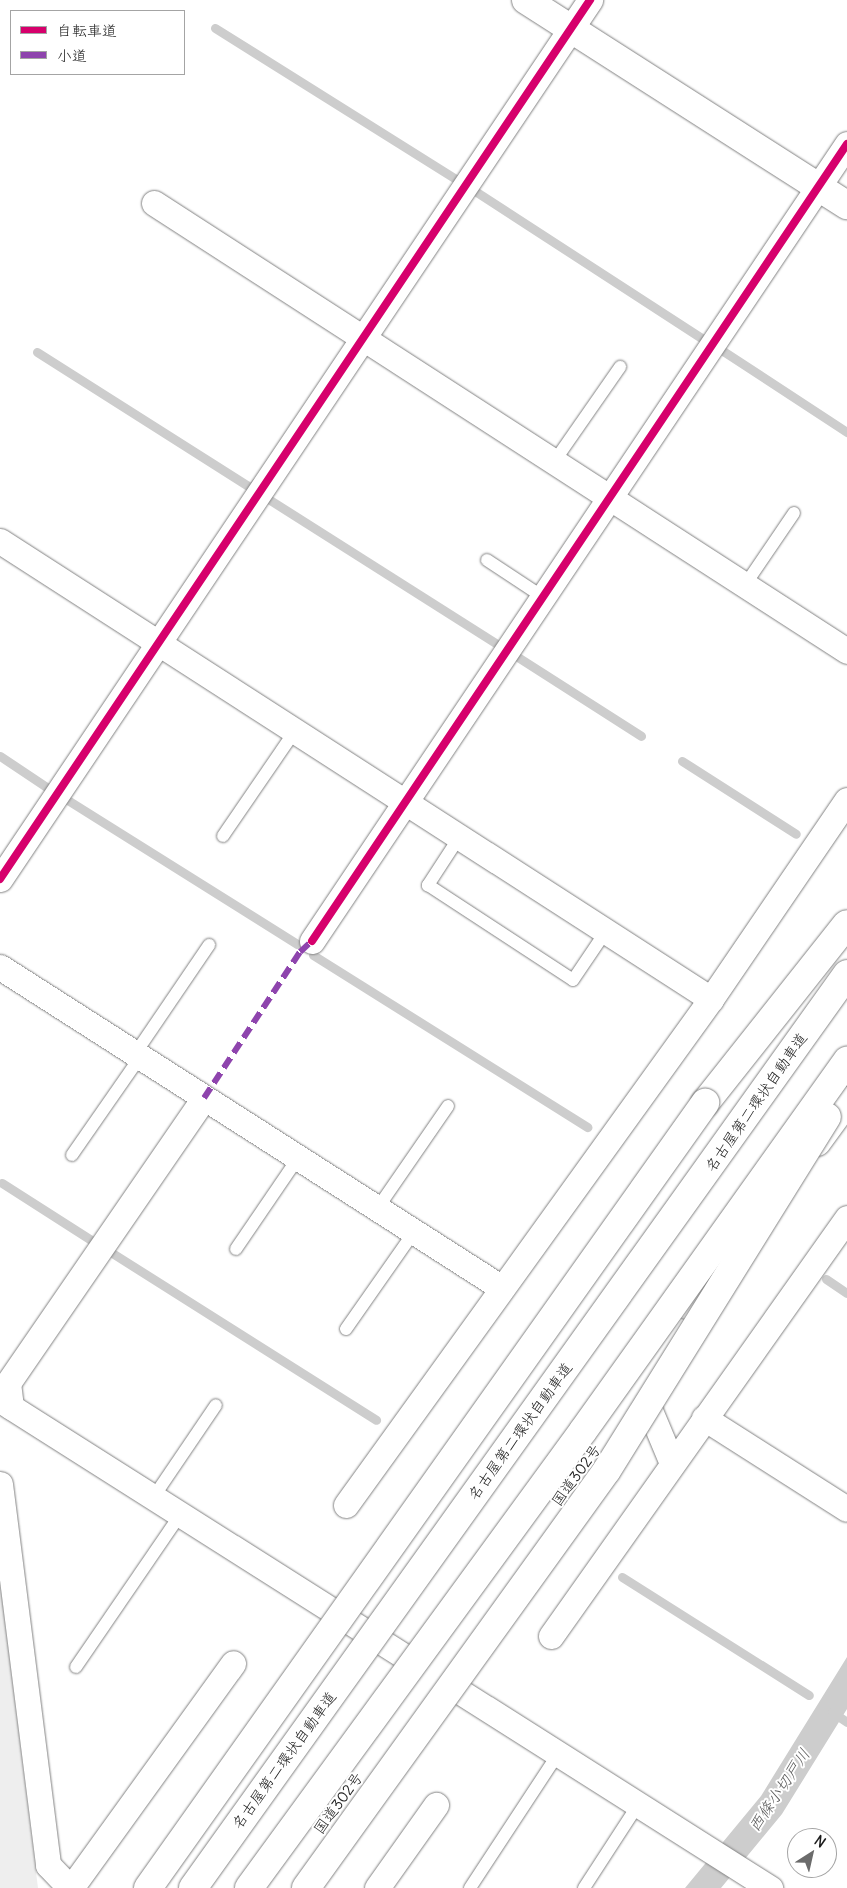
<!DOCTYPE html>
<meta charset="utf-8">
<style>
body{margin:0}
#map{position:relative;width:847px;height:1888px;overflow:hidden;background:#fff;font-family:Delius,"Klee One",sans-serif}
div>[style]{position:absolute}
.built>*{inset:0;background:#eee}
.water>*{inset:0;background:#cdcdcd}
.stream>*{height:9px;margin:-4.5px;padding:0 4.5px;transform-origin:4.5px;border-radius:4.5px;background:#cdcdcd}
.roads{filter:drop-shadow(0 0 1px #828282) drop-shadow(0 0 1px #828282)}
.service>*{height:12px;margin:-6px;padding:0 6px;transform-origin:6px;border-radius:6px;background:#fff}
.minor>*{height:25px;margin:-12.5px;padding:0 12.5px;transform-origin:12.5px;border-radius:12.5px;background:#fff}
.tertiary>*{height:28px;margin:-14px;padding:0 14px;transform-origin:14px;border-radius:14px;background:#fff}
.trunk>*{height:28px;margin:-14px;padding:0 14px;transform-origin:14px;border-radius:14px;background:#fff}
.motorway>*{height:28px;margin:-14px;padding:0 14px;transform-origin:14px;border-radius:14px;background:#fff}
.bridges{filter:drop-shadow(0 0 1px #828282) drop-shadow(0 0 1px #828282)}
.motorway-bridge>*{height:28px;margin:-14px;padding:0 14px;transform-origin:14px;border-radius:14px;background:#fff}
.quiet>*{height:6px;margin-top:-3px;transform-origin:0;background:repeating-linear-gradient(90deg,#8e44ad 0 12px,transparent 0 18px)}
.cycleway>*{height:8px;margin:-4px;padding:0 4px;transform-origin:4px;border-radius:4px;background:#d6006c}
span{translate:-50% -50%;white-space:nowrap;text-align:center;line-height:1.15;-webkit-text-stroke:4px #fff;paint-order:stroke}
.street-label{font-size:15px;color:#1c1c1c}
.water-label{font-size:16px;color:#5a5a5a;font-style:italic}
.legend{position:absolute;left:10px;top:10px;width:175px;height:65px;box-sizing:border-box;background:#fff;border:1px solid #a4a4a4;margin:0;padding:6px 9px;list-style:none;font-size:15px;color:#1c1c1c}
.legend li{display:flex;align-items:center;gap:10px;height:25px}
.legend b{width:25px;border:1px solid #a4a4a4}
.north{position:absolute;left:787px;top:1828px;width:50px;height:50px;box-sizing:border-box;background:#fff;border:1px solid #a4a4a4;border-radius:50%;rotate:35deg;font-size:14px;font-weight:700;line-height:20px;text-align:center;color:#1c1c1c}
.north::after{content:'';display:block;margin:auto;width:18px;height:22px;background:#6b6b6b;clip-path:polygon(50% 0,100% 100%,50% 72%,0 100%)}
</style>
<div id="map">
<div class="built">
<i style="clip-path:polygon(0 1582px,38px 1888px,0 1888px)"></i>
</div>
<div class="water">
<i style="clip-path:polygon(847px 1657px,847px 1709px,782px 1814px,721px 1888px,685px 1888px,761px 1796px)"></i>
</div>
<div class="stream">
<i style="left:215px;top:28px;width:288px;rotate:32.1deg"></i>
<i style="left:475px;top:191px;width:272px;rotate:33deg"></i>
<i style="left:720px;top:349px;width:152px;rotate:33.2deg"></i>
<i style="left:37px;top:352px;width:254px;rotate:32.4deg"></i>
<i style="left:251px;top:488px;width:8px;rotate:-50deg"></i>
<i style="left:270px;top:500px;width:267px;rotate:32.4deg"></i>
<i style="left:513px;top:654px;width:152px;rotate:32.6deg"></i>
<i style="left:0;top:756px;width:58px;rotate:33.7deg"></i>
<i style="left:682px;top:761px;width:135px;rotate:32.6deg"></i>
<i style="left:66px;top:799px;width:273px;rotate:32.1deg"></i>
<i style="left:313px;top:955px;width:324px;rotate:32.1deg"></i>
<i style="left:2px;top:1183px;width:112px;rotate:32.6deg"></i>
<i style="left:109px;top:1251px;width:316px;rotate:32.3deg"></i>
<i style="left:826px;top:1279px;width:25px;rotate:34deg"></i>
<i style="left:622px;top:1577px;width:221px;rotate:32.3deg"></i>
<i style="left:832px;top:1712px;width:18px;rotate:34deg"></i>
</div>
<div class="roads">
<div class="service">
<i style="left:554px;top:462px;width:116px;rotate:-55.2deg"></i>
<i style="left:487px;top:560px;width:67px;rotate:33.5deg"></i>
<i style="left:745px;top:585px;width:87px;rotate:-55.8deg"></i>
<i style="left:223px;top:836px;width:127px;rotate:-55.6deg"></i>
<i style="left:460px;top:836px;width:59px;rotate:123.1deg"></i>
<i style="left:428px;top:885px;width:173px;rotate:33.2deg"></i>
<i style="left:573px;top:980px;width:59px;rotate:-56deg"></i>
<i style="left:135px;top:1054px;width:132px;rotate:-55.8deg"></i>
<i style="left:72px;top:1155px;width:119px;rotate:-55.2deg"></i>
<i style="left:377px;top:1209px;width:125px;rotate:-55.4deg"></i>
<i style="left:236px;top:1249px;width:110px;rotate:-55.7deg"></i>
<i style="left:346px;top:1329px;width:118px;rotate:-55deg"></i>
<i style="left:153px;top:1498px;width:112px;rotate:-55.9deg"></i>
<i style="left:76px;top:1667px;width:184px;rotate:-55.6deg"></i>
<i style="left:470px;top:1888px;width:160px;rotate:-56.7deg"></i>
<i style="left:584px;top:1888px;width:99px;rotate:-57deg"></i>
</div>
<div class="minor">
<i style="left:154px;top:203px;width:825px;rotate:32.88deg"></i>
<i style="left:0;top:541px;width:846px;rotate:32.79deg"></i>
<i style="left:0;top:879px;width:1059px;rotate:-56.13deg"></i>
<i style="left:312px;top:941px;width:960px;rotate:-56.13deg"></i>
<i style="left:0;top:967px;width:596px;rotate:32.6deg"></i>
<i style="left:641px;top:1389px;width:80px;rotate:67.3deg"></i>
<i style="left:0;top:1400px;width:912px;rotate:32.37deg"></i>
<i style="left:11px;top:1407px;width:24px;rotate:-97deg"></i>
<i style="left:8px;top:1383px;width:346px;rotate:-55.5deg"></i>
<i style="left:704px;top:1418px;width:169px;rotate:32.5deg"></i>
<i style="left:0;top:1484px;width:384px;rotate:82.8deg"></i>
<i style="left:48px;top:1865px;width:32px;rotate:46deg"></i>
<i style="left:346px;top:1505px;width:624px;rotate:-54.2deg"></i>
<i style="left:711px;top:999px;width:241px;rotate:-55.7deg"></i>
<i style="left:551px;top:1636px;width:512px;rotate:-54.7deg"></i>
<i style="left:71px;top:1888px;width:277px;rotate:-54.2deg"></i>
<i style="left:377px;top:1888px;width:102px;rotate:-54.6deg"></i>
</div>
<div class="tertiary">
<i style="left:526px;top:0;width:381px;rotate:32.6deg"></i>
</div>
<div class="trunk">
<i style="left:817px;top:1142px;width:51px;rotate:-53.8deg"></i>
<i style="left:276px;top:1888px;width:686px;rotate:-54.02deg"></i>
</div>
<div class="motorway">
<i style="left:705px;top:1103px;width:228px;rotate:-51.6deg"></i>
</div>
</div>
<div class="bridges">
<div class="motorway-bridge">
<i style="left:148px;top:1888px;width:963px;rotate:-54.64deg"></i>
<i style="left:193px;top:1888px;width:1124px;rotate:-54.41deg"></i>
<i style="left:249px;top:1888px;width:566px;rotate:-53.84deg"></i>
<i style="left:583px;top:1431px;width:455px;rotate:-54.5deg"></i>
<i style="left:306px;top:1888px;width:515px;rotate:-54.24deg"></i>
<i style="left:607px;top:1470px;width:416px;rotate:-58.1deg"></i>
</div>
</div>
<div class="quiet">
<i style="left:204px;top:1098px;width:175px;rotate:-56.7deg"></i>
<i style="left:300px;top:952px;width:16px;rotate:-43deg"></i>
</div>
<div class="cycleway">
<i style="left:0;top:879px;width:1059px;rotate:-56.13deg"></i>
<i style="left:312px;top:941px;width:960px;rotate:-56.13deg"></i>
</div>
<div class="street-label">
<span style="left:756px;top:1102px;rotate:-55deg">名古屋第二環状自動車道</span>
<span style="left:520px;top:1431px;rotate:-54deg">名古屋第二環状自動車道</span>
<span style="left:576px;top:1475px;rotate:-54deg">国道302号</span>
<span style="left:284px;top:1760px;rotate:-54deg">名古屋第二環状自動車道</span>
<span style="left:338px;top:1803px;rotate:-54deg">国道302号</span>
</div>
<div class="water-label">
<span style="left:779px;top:1790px;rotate:-56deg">西條小切戸川</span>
</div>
<ul class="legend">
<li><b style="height:6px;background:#d6006c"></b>自転車道</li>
<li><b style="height:6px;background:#8e44ad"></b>小道</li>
</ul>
<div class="north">N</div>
</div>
